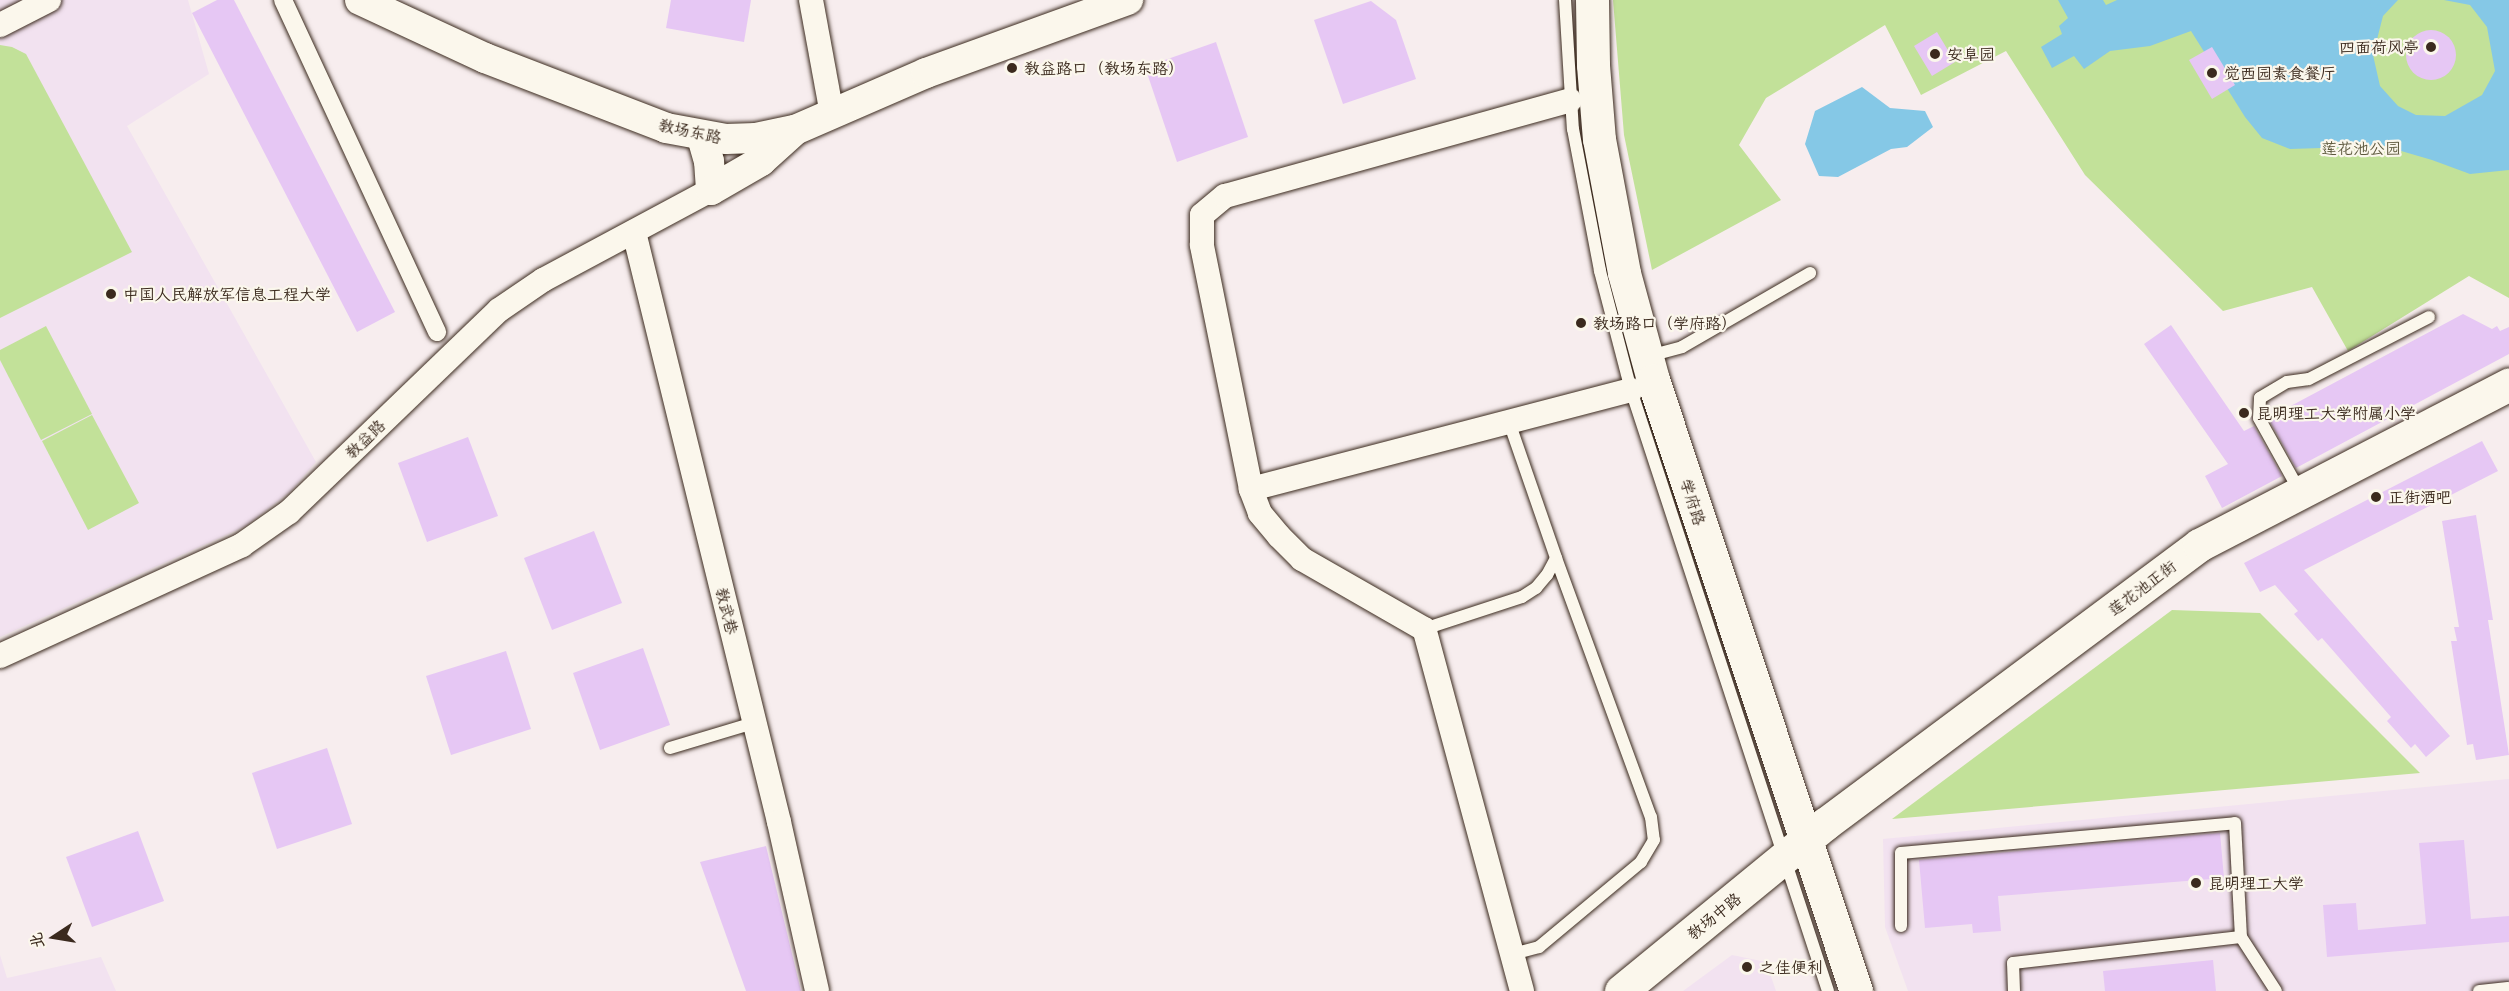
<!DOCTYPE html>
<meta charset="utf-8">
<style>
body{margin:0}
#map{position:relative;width:2509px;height:991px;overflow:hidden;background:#f7edee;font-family:"Patrick Hand","LXGW WenKai TC",sans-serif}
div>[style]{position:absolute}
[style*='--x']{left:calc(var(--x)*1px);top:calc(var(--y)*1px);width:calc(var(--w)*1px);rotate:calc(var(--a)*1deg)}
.built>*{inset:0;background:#f2e2f0}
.green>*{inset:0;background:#c2e199}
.water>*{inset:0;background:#85c8e6}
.building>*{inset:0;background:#e6c7f4}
.round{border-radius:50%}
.roads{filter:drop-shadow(0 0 2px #3b2a1e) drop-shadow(0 0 2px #3b2a1e)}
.service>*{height:12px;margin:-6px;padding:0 6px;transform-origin:6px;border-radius:6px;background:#fbf7ec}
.pedestrian>*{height:18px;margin:-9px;padding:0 9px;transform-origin:9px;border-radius:9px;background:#fbf7ec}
.minor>*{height:24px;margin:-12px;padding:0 12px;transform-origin:12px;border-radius:12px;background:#fbf7ec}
.tertiary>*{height:30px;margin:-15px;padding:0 15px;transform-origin:15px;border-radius:15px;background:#fbf7ec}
.secondary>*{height:33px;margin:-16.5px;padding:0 16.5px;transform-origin:16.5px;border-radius:16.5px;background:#fbf7ec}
.primary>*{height:33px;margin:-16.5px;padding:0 16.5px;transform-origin:16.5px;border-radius:16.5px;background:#fbf7ec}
.dots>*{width:16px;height:16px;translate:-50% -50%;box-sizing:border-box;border:3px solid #fbf7ec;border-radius:50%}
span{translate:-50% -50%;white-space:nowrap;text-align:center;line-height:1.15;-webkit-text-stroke:4.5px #fbf7ec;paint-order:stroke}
.poi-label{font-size:16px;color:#3b2a1e}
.right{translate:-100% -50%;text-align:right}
.left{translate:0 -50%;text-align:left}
.street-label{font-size:16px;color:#3b2a1e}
.park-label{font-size:16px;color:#5d583d}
.north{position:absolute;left:24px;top:907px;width:60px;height:60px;-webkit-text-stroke:4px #fbf7ec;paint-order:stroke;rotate:258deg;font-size:16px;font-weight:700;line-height:24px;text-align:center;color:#3b2a1e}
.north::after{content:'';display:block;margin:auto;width:21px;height:27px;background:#3b2a1e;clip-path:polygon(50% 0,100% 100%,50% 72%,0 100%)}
</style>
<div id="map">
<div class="built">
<i style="clip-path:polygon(0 0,188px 0,209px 74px,127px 126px,316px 462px,291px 491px,246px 526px,0 637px)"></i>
<i style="clip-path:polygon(2509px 779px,2509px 991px,1908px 991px,1885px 927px,1883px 839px)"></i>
<i style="clip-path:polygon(0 955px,7px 978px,101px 957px,116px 991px,0 991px)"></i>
<i style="clip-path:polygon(1732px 955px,1766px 962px,1776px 991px,1683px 991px)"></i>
</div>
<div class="green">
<i style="clip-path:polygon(1613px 0,2509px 0,2509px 298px,2469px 276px,2348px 351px,2312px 287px,2223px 311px,2085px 175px,2006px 51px,1921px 95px,1885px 25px,1766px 98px,1739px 145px,1781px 200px,1652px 270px,1624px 135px)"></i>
<i style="clip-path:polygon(0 45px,12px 47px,26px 54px,132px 252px,0 318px)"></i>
<i style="clip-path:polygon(46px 326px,92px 414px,41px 440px,0 360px,0 350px)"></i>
<i style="clip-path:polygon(92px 415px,139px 503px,88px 530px,42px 441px)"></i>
<i style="clip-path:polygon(2172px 610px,2260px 613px,2420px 773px,1892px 819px)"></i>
</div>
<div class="water">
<i style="clip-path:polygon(2058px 0,2103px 0,2106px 5px,2117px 0,2398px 0,2383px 16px,2373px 55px,2380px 86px,2398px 106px,2416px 115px,2445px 116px,2482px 95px,2495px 71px,2487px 27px,2470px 5px,2444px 0,2509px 0,2509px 170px,2470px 174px,2432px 160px,2384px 146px,2290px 149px,2262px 138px,2245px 117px,2191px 31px,2150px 46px,2110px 51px,2084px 69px,2074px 56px,2052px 68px,2041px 47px,2062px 34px,2059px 26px,2068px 18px)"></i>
<i style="clip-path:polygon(1862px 87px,1890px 108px,1925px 111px,1933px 127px,1907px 147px,1891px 149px,1838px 177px,1819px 176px,1805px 144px,1815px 111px)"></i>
</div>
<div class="building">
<i style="clip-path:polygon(217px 0,234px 0,395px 312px,357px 332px,192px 13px)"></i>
<i style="clip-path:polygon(671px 0,751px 0,744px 42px,666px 28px)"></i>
<i style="clip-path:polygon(1371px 1px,1396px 20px,1416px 79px,1343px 104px,1314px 20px)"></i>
<i class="round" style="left:2406px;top:30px;width:50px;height:50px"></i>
<i style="clip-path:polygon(1937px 32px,1955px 62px,1932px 76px,1914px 46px)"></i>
<i style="clip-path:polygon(1216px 42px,1248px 137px,1177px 162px,1145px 67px)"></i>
<i style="clip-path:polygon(2212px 47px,2235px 85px,2212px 99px,2189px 60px)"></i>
<i style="clip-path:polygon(2463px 314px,2492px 329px,2497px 326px,2500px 331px,2509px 327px,2509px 354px,2296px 468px,2268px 418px)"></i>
<i style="clip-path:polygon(2171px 325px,2244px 431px,2254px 426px,2282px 476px,2222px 508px,2205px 476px,2228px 464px,2144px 344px)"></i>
<i style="clip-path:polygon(468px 437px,498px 516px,427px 542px,398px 463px)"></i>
<i style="clip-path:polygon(2482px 441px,2498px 471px,2304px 570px,2450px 736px,2426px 757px,2415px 744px,2411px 748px,2387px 721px,2391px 717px,2322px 638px,2318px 641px,2294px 614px,2298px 611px,2275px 585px,2260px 592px,2244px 563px)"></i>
<i style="clip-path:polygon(2476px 515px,2493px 620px,2488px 620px,2509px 755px,2476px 760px,2473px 744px,2467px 745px,2451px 641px,2457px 641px,2454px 627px,2459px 627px,2442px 521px)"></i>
<i style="clip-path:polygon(594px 531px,622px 603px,552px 630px,524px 558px)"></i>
<i style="clip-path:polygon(643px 648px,670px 725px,600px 750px,573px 673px)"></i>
<i style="clip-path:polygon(506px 651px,531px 729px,451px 755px,426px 676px)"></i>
<i style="clip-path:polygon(327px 748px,352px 824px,277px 849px,252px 773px)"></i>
<i style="clip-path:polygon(138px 831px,164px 901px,92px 927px,66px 857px)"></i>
<i style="clip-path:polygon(2220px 833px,2224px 878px,1998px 896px,2001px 931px,1973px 933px,1972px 924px,1925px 928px,1919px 860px)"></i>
<i style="clip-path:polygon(2464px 840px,2471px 919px,2509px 916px,2509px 942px,2327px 957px,2323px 905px,2356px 903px,2358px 930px,2426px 924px,2419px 843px)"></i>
<i style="clip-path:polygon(766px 846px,801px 991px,746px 991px,700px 862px)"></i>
<i style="clip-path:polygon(2213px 960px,2216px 991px,2105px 991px,2103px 971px)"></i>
</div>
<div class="roads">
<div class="service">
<i style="--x:1565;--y:0;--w:129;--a:86.5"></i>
<i style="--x:1573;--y:129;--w:145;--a:79.2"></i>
<i style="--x:1600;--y:271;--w:123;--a:75.4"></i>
<i style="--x:1631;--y:390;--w:632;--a:71.85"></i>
<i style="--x:1649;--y:356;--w:34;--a:-15"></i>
<i style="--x:1682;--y:347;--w:148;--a:-30"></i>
<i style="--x:1509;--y:422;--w:144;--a:70.9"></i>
<i style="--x:1556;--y:558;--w:276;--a:69.9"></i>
<i style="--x:1651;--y:817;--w:23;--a:83"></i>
<i style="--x:1654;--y:840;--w:26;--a:121"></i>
<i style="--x:1641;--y:862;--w:133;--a:140.2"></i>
<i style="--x:1539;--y:947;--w:28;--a:165"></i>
<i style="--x:2299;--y:490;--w:82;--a:-119.1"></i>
<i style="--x:2259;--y:418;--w:20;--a:-87"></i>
<i style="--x:2260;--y:398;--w:31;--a:-31"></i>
<i style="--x:2287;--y:382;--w:22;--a:-8"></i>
<i style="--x:2309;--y:379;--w:135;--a:-27.3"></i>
<i style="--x:1424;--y:629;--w:103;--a:-18.1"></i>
<i style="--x:1522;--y:597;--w:17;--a:-33"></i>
<i style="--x:1536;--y:588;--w:17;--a:-50"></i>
<i style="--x:1547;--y:575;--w:19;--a:-62"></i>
<i style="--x:670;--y:748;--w:88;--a:-16.6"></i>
<i style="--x:1901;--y:926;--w:73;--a:-90"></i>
<i style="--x:1901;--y:853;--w:335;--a:-5.1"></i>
<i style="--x:2235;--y:823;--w:114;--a:87"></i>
<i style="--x:2014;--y:991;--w:28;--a:-92"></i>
<i style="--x:2013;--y:963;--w:229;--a:-6.5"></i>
<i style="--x:2241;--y:937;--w:64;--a:57.1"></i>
<i style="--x:2479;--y:991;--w:30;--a:-6"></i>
</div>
<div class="pedestrian">
<i style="--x:283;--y:0;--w:366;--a:65.1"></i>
</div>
<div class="minor">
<i style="--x:811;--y:0;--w:116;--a:79.6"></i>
<i style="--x:0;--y:25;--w:55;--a:-27"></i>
<i style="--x:634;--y:232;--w:608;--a:76.19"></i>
<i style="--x:779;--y:822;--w:173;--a:77.3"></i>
<i style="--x:1251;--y:489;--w:393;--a:-14.6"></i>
<i style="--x:0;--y:656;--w:266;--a:-24.6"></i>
<i style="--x:242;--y:545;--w:57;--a:-35.1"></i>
<i style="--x:289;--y:512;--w:291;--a:-43.9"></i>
<i style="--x:499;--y:310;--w:53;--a:-34.3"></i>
<i style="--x:543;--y:280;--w:191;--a:-28.2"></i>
<i style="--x:1522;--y:991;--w:375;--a:-105.1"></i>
<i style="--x:1424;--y:629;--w:141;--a:-150.2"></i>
<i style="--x:1302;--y:559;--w:33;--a:-135"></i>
<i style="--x:1279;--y:536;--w:30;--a:-130"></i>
<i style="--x:1260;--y:513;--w:26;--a:-111"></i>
<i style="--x:1251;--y:489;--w:249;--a:-101.4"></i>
<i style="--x:1202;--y:245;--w:30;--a:-90"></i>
<i style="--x:1202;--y:215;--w:30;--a:-40"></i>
<i style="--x:1225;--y:196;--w:358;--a:-15.5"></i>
</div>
<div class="tertiary">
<i style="--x:360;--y:0;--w:138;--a:24.9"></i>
<i style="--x:485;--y:58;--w:194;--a:21.1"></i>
<i style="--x:666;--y:128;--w:61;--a:10.4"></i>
<i style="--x:726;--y:139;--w:30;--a:-2"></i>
<i style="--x:756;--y:138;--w:40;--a:-12"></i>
<i style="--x:795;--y:130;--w:143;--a:-23.5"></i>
<i style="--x:926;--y:73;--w:215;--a:-19.9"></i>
<i style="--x:702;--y:137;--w:25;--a:74"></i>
<i style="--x:709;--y:161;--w:29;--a:86"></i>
<i style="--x:711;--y:190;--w:58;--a:-30.1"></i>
<i style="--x:761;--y:161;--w:43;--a:-42.2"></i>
</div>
<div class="secondary">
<i style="--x:1621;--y:991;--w:264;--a:-39.3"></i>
<i style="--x:1825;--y:824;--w:467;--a:-36.7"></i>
<i style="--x:2199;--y:545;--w:349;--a:-27.4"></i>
</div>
<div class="primary">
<i style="--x:1592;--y:0;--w:65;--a:89.1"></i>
<i style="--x:1593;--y:65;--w:74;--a:85.4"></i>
<i style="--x:1599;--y:139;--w:136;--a:79.4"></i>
<i style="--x:1624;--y:273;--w:111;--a:74.8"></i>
<i style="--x:1653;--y:380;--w:644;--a:71.62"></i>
</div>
</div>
<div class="dots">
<i style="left:2431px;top:47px;background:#3b2a1e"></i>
<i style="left:1935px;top:54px;background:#3b2a1e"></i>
<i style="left:1012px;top:68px;background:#3b2a1e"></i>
<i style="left:2212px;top:73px;background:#3b2a1e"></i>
<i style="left:111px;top:294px;background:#3b2a1e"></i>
<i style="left:1581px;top:323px;background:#3b2a1e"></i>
<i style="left:2244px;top:413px;background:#3b2a1e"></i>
<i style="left:2376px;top:497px;background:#3b2a1e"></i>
<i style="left:2196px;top:883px;background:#3b2a1e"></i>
<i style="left:1747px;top:967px;background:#3b2a1e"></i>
</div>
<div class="poi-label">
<span class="right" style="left:2419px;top:47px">四面荷风亭</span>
<span class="left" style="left:1947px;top:54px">安阜园</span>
<span class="left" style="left:1024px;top:68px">教益路口（教场东路）</span>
<span class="left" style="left:2224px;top:73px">觉西园素食餐厅</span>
<span class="left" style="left:123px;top:294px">中国人民解放军信息工程大学</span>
<span class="left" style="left:1593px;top:323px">教场路口（学府路）</span>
<span class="left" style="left:2256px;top:413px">昆明理工大学附属小学</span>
<span class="left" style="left:2388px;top:497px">正街酒吧</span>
<span class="left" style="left:2208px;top:883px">昆明理工大学</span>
<span class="left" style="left:1759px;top:967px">之佳便利</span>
</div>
<div class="street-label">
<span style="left:690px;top:131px;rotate:12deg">教场东路</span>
<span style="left:365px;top:439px;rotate:-44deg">教益路</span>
<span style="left:1693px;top:502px;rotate:72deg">学府路</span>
<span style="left:2142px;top:588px;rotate:-37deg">莲花池正街</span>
<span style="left:727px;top:611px;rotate:76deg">教武巷</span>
<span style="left:1714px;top:916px;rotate:-39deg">教场中路</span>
</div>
<div class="park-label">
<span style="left:2361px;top:148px">莲花池公园</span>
</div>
<div class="north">北</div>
</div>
